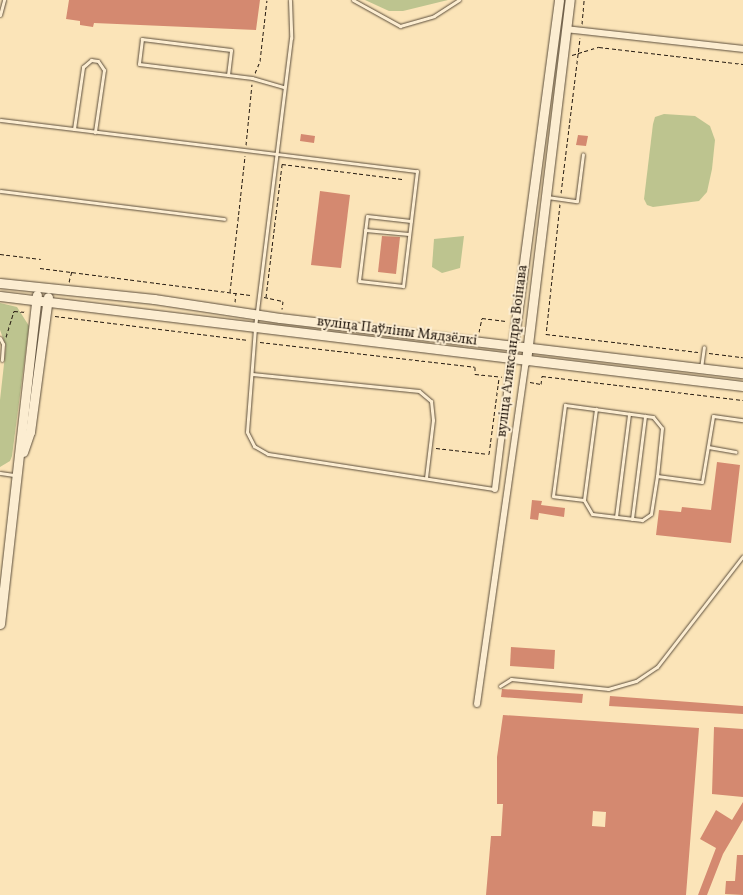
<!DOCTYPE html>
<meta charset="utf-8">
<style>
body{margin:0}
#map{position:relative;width:743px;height:895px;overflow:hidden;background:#fbe4b8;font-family:Vollkorn,serif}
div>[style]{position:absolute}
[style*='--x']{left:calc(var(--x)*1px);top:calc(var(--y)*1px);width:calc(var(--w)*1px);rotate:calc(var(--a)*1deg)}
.green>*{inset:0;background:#bdc48f}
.building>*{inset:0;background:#d48970}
.path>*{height:1px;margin-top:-0.5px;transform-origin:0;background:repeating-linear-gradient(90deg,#261b11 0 4px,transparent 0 6.5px)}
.roads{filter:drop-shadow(0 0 1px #5b4d3b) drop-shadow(0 0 1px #5b4d3b)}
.lane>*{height:3px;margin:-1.5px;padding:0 1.5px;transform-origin:1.5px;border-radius:1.5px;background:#fcedd1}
.street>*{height:6px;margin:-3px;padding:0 3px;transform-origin:3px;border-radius:3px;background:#fcedd1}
.secondary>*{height:9px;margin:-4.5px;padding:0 4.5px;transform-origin:4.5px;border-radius:4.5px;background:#fcedd1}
span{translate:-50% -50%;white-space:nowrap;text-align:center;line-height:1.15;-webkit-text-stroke:4px #fcedd1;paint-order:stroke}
.street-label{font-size:14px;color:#261b11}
</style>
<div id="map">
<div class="green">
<i style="clip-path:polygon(365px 0,448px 0,403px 11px,389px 11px)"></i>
<i style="clip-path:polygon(664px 114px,695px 116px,710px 126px,715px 140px,712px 169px,707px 192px,699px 201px,653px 207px,647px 205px,644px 199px,653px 124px,655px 117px)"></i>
<i style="clip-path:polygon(464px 236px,460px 268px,442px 273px,432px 267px,434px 239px)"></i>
<i style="clip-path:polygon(0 303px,17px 307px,29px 326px,12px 456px,10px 461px,0 467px,0 400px,6px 346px,0 330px)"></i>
</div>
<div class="building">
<i style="clip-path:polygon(69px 0,260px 0,256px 30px,94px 23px,93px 27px,80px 25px,80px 21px,66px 19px)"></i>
<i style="clip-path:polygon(301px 134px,315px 136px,314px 143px,300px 141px)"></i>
<i style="clip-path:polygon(578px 135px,588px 136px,586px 146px,576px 145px)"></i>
<i style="clip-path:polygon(320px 191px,350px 195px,341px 268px,311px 265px)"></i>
<i style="clip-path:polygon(382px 236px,400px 237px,396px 274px,378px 272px)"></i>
<i style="clip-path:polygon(717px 462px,740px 465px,731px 543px,656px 535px,659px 510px,681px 512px,682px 507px,711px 510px)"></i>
<i style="clip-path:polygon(532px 500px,542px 501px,541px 505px,565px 508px,564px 517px,539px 513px,538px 520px,530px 519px)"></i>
<i style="clip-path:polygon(511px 647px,555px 650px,554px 669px,510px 666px)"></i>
<i style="clip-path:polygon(502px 689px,583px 694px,582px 703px,501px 697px)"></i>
<i style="clip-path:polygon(610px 696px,743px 706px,743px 714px,609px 706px)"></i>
<i style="clip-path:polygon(evenodd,503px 715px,699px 728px,686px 895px,486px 895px,491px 836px,501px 836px,503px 804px,497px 804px,497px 757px,503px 715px,593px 811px,606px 812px,605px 827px,592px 826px,593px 811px)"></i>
<i style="clip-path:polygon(714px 727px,743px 729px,743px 797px,712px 794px)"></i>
<i style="clip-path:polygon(743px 802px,743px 820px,723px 854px,707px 895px,698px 895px,716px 848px,700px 839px,716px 810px,732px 820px)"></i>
<i style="clip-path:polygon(737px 855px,743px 855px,743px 895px,725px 894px,726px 881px,735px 881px)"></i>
</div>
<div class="path">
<i style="--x:582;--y:24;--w:24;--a:-85"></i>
<i style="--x:572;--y:55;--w:28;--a:-17"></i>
<i style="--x:599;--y:47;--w:145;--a:6.7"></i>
<i style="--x:255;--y:73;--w:13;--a:-67"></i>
<i style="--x:260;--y:61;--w:61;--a:-83.5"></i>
<i style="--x:246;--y:145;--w:61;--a:-84.4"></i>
<i style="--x:561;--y:193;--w:156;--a:-83"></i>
<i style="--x:560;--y:204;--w:131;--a:96.1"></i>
<i style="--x:546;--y:334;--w:153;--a:6.8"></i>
<i style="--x:0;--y:254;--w:41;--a:7"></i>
<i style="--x:40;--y:268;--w:214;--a:7.3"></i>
<i style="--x:69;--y:282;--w:11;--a:-75"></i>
<i style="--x:230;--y:292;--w:137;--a:-83.7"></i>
<i style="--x:264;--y:297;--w:19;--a:12"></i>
<i style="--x:283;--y:301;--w:8;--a:97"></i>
<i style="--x:266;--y:297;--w:134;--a:-83.1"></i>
<i style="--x:282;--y:164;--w:121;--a:7.1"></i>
<i style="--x:235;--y:302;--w:9;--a:-84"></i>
<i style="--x:55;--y:316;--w:195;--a:7.1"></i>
<i style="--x:479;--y:332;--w:14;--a:-78"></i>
<i style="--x:482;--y:318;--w:26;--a:7"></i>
<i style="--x:6;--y:337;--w:27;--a:-73"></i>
<i style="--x:14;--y:311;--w:12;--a:5"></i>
<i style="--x:260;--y:342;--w:216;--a:6.6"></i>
<i style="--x:475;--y:367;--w:7;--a:90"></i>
<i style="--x:475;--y:374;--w:27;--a:6"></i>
<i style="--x:709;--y:353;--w:34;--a:7"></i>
<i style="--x:530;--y:382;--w:11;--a:10"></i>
<i style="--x:541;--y:384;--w:8;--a:-83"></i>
<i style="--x:542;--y:376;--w:202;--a:6.8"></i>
<i style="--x:436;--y:448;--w:53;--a:6.5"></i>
<i style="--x:489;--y:454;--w:77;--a:-82.5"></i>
</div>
<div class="roads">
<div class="lane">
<i style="--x:290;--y:0;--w:38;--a:88"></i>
<i style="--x:291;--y:38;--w:292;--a:97.1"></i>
<i style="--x:255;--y:328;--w:104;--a:94.4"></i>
<i style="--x:247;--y:432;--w:16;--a:63"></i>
<i style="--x:254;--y:446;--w:16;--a:30"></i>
<i style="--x:268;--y:454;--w:230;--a:8.8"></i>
<i style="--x:353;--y:0;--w:54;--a:29"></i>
<i style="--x:400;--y:26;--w:35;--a:-16"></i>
<i style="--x:434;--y:16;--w:30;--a:-33"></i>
<i style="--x:0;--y:15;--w:16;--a:-75"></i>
<i style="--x:228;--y:75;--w:25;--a:-83"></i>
<i style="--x:231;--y:50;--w:90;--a:-173"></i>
<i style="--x:142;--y:39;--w:25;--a:97"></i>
<i style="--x:139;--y:64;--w:114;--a:7.1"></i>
<i style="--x:252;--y:78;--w:33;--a:16"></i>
<i style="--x:0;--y:120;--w:420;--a:7"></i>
<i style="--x:417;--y:171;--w:116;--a:96.9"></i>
<i style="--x:403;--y:286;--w:44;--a:-173.5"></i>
<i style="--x:359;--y:281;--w:65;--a:-83"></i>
<i style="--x:367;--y:216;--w:44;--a:6.5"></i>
<i style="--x:74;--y:129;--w:63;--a:-81.7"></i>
<i style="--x:83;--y:67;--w:11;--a:-41"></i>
<i style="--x:91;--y:60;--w:7;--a:8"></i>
<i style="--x:98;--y:61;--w:11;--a:56"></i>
<i style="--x:104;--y:70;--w:63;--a:98.3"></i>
<i style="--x:0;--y:191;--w:226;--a:7.1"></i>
<i style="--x:547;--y:197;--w:30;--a:8"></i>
<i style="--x:577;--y:201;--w:47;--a:-82.7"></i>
<i style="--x:365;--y:230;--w:44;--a:5.2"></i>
<i style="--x:0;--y:338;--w:7;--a:63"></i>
<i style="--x:3;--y:344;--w:16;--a:94"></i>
<i style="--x:701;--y:368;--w:21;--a:-82"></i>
<i style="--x:252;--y:374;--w:168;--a:5.8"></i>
<i style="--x:419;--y:391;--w:16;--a:40"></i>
<i style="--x:431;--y:401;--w:19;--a:84"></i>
<i style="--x:433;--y:420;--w:58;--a:96.9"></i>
<i style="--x:708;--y:447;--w:28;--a:10"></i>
<i style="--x:0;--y:473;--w:14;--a:8"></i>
<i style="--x:657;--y:476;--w:38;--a:99"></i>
<i style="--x:651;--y:514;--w:11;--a:146"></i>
<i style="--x:642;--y:520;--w:50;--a:-173.2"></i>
<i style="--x:592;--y:514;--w:16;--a:-120"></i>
<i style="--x:584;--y:500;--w:31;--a:-173"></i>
<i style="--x:553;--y:496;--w:92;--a:-82.5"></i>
<i style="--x:565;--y:405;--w:89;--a:7.8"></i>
<i style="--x:653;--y:417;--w:14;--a:51"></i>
<i style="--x:662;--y:428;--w:48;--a:95.9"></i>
<i style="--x:657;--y:476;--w:45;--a:7.6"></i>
<i style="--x:702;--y:482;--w:67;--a:-80.5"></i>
<i style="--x:713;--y:416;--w:30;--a:8"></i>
<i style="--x:584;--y:500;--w:92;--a:-82.5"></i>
<i style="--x:616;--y:517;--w:104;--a:-82.8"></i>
<i style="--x:632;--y:519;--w:104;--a:-82.8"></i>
<i style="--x:500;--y:686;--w:13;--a:-32"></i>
<i style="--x:511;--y:679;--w:98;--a:5.9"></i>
<i style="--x:608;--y:689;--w:29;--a:-16"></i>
<i style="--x:636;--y:681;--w:25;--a:-34"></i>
<i style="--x:657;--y:667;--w:140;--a:-52.2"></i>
</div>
<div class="street">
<i style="--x:566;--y:29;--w:178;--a:6.4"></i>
<i style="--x:495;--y:489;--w:130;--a:-82.9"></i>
<i style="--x:477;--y:704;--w:346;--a:-81.9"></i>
</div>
<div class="secondary">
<i style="--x:0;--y:283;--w:155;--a:5.9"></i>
<i style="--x:154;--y:299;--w:127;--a:8.6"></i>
<i style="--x:280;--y:318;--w:466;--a:6.8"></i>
<i style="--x:0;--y:296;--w:748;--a:6.91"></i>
<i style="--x:511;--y:360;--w:363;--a:-82.4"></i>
<i style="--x:526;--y:361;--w:364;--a:-83.1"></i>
<i style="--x:23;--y:452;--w:21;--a:-71"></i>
<i style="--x:30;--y:432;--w:136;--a:-82.4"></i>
<i style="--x:0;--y:624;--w:331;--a:-83.6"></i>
</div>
</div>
<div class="street-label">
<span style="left:397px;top:332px;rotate:7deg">вуліца Паўліны Мядзёлкі</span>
<span style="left:513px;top:351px;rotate:-83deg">вуліца Аляксандра Воінава</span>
</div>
</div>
